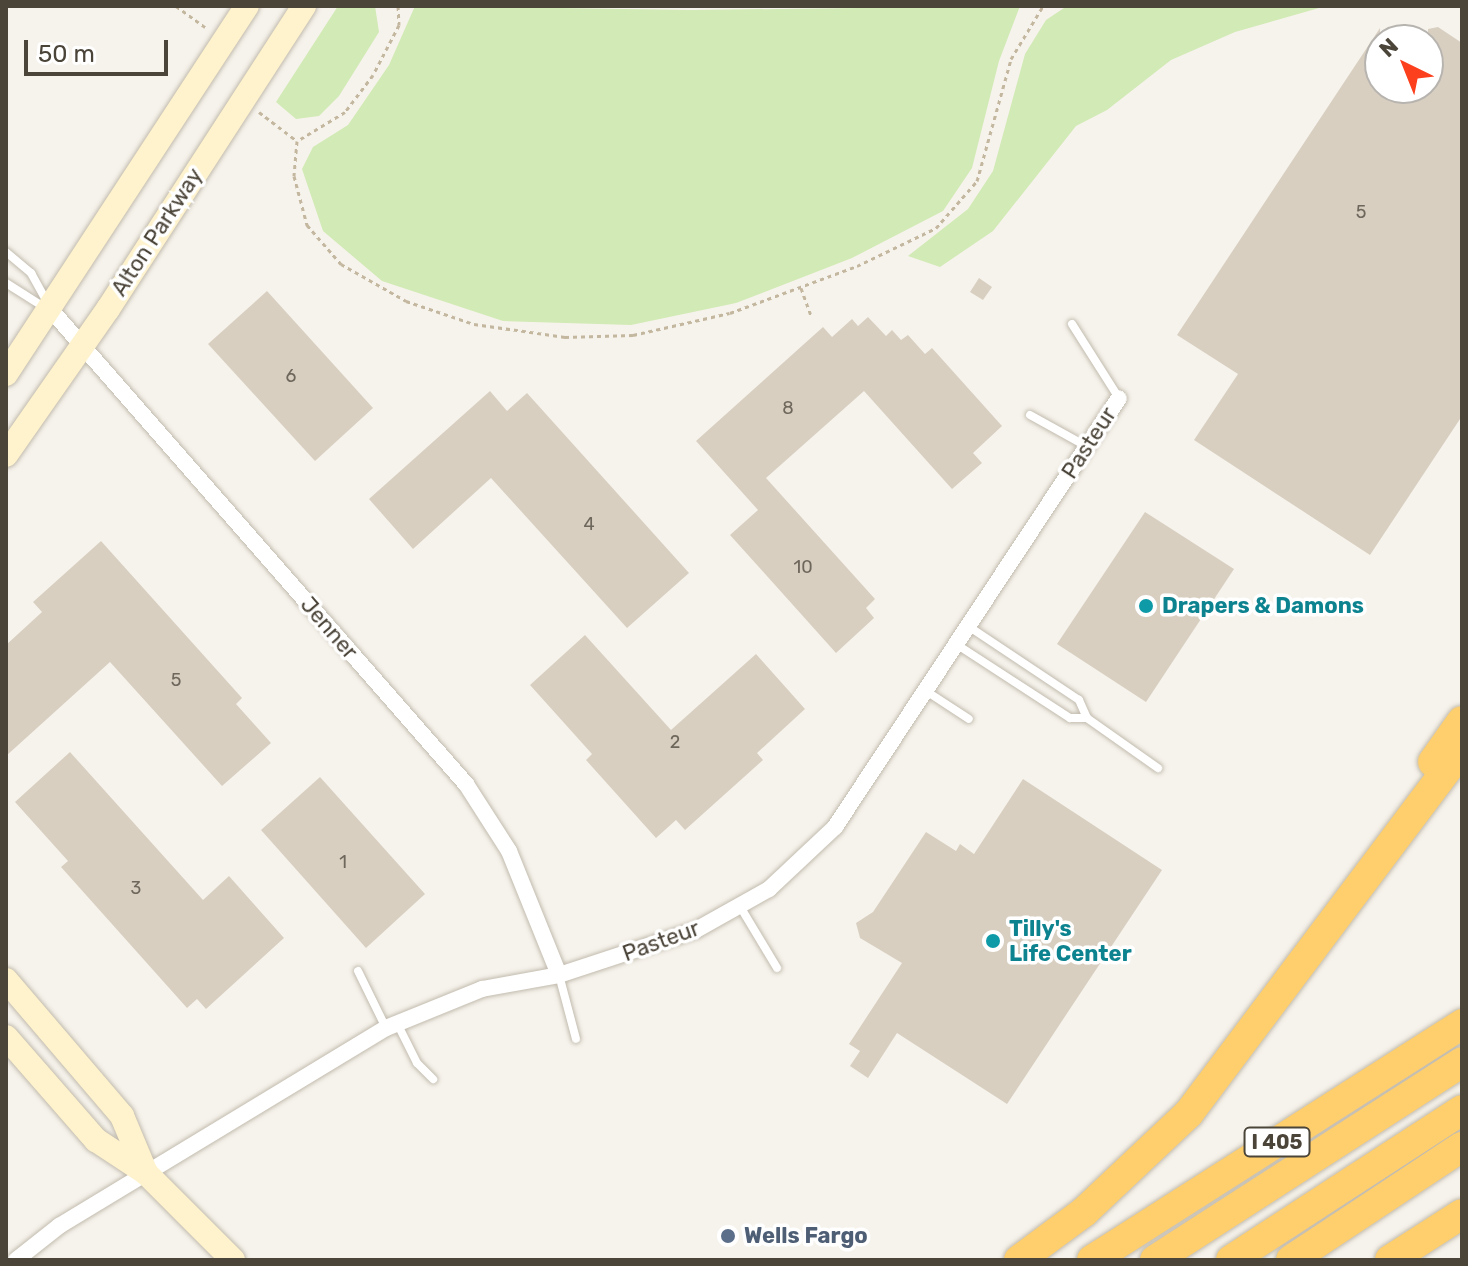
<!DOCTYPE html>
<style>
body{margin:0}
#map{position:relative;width:1468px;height:1266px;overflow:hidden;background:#f6f3ec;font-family:Rubik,sans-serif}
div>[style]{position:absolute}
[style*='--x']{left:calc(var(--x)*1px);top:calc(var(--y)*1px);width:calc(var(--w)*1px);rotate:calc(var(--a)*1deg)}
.green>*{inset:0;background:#d2eab5}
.building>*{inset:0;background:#d8cfc1}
.path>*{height:3px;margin-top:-1.5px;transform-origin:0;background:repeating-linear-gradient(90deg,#c4b79f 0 4px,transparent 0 8px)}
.roads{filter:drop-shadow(0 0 2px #c2bbae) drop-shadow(0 0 2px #c2bbae)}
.lane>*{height:8px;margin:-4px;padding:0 4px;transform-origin:4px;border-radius:4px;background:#fff}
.street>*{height:16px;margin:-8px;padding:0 8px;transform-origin:8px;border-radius:8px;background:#fff}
.secondary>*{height:24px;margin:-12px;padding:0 12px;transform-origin:12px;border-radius:12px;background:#fff3cd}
.highway>*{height:30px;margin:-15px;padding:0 15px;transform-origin:15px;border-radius:15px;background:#ffcf6e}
.dots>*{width:22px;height:22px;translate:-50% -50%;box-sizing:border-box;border:4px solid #fff;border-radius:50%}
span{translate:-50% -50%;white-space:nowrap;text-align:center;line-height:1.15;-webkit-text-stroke:7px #fff;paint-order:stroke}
.number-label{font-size:18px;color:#6e675b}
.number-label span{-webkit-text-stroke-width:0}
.shield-label span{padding:2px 6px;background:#fff;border:2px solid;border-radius:6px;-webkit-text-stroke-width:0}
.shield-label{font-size:20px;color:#4b4439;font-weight:700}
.street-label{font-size:22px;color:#4b4439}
.culture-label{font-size:22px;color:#0d838f;font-weight:700}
.left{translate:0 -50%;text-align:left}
.service-label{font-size:22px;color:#4e5e75;font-weight:700}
.frame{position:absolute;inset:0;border:8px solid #4b4439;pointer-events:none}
.north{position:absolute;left:1364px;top:24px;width:80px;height:80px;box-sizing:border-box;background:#fff;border:2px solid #b7b4b0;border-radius:50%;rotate:317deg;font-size:22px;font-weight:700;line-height:32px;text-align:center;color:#4b4439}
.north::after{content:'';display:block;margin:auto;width:28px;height:36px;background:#fc3f1d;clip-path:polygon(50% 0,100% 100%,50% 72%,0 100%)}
.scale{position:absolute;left:24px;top:40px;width:144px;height:36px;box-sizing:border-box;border:4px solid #4b4439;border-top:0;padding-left:10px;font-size:24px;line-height:28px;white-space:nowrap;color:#4b4439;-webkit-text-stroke:6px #fff;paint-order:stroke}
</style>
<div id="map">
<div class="green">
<i style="clip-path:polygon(338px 6px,375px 6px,379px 32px,339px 96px,319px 116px,296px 119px,276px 102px)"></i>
<i style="clip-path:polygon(415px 6px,691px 10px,1020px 6px,999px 61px,972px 168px,943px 211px,852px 258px,736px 303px,631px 325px,503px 321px,382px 281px,323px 231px,302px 169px,313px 147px,348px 125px,389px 65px)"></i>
<i style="clip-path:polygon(1067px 6px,1326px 6px,1235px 32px,1171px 60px,1107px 110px,1076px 126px,993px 231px,940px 267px,908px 256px,968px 209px,993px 171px,1025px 54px,1046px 20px)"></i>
</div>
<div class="building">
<i style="clip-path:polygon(1438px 27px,1462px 43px,1462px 416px,1370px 555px,1194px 440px,1238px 374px,1177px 335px,1380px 28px,1380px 88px,1428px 88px,1428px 29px)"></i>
<i style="clip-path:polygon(979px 278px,992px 287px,983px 300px,970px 292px)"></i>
<i style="clip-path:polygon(267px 291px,373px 408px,315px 461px,208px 344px)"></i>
<i style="clip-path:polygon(868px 317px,886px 336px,892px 330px,901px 340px,908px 335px,925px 354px,932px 348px,1002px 426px,973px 453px,982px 463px,952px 489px,864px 391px,766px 478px,875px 599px,866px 608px,874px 618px,836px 653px,730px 535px,758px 510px,696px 441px,823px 327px,832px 337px,852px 319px,858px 326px)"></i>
<i style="clip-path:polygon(490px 391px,507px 411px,527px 393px,689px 573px,627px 628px,491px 478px,413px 549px,369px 499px)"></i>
<i style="clip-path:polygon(1145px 512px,1234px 569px,1146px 702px,1057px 644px)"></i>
<i style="clip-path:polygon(101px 541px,242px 698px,236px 704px,271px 743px,222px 786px,110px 662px,6px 756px,6px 645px,42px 612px,33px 602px)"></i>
<i style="clip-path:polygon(585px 635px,671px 730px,756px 654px,805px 709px,757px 753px,763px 760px,685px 830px,676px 820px,656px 838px,586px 760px,592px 754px,530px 685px)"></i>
<i style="clip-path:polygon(70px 752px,203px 900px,229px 876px,284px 938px,206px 1009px,197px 999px,187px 1008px,61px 867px,68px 861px,15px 802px)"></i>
<i style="clip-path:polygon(320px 777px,425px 894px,366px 948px,261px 830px)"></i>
<i style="clip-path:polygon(1023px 779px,1162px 870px,1007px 1104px,897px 1033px,868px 1078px,850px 1066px,860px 1051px,849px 1044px,902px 963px,860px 938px,856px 923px,873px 912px,926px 832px,956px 851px,960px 844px,974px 854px)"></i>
</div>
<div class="path">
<i style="--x:176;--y:6;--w:36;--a:36"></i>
<i style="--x:398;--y:6;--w:19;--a:87"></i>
<i style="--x:399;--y:25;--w:56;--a:117.5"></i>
<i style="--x:373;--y:75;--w:46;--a:127.1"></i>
<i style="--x:345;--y:112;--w:56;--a:148.9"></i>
<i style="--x:297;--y:141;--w:35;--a:95"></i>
<i style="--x:294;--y:176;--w:51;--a:75.1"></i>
<i style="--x:307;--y:225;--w:52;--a:48.9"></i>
<i style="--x:341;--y:264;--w:75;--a:29.6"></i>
<i style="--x:406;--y:301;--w:72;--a:18.7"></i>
<i style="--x:474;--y:324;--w:92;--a:8.1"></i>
<i style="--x:565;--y:337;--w:68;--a:-1.7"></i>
<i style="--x:633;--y:335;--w:99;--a:-12.8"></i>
<i style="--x:730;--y:313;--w:135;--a:-20.3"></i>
<i style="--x:857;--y:266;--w:88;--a:-25.7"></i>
<i style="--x:936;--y:228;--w:62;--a:-48.9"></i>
<i style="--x:977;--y:181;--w:127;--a:-74.4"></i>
<i style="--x:1011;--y:59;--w:62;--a:-58.9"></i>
<i style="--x:259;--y:112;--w:48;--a:37.3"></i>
<i style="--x:801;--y:288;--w:30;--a:70"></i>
</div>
<div class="roads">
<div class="lane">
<i style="--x:6;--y:252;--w:33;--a:40"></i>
<i style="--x:31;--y:273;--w:35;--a:61"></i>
<i style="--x:6;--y:283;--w:45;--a:32.3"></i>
<i style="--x:1072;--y:324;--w:88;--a:57.6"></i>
<i style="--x:1030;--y:415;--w:64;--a:29"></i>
<i style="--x:956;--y:644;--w:136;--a:33"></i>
<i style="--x:1070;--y:718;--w:17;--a:0"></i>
<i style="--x:1087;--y:718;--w:20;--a:-114"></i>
<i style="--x:1079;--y:700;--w:133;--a:-146.3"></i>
<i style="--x:926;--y:691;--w:51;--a:33.1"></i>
<i style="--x:1087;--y:718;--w:87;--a:35.2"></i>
<i style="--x:741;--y:908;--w:70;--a:59"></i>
<i style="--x:358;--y:971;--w:64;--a:63.8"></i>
<i style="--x:559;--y:975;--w:66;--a:75.1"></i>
<i style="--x:397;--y:1023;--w:45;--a:63.4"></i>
<i style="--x:417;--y:1063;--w:23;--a:45"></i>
</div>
<div class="street">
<i style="--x:52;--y:311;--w:629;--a:48.81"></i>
<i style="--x:466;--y:784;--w:80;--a:57.3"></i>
<i style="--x:509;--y:851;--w:134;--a:68"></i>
<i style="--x:16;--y:1260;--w:55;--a:-38.3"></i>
<i style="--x:59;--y:1226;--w:382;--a:-31.2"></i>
<i style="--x:386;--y:1028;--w:104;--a:-22.1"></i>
<i style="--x:482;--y:989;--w:78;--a:-10.3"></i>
<i style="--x:559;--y:975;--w:144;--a:-18.2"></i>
<i style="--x:696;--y:930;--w:84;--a:-29.3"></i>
<i style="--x:769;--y:889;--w:91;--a:-43.2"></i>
<i style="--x:835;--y:827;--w:514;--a:-56.5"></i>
</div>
<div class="secondary">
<i style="--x:6;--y:374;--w:440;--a:-56.8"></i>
<i style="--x:6;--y:455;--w:178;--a:-55.1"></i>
<i style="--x:108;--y:309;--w:361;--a:-57.1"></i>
<i style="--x:6;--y:980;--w:179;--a:49.5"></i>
<i style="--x:122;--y:1116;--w:62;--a:67.2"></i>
<i style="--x:6;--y:1037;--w:137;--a:48.9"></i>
<i style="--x:96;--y:1140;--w:60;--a:33.4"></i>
<i style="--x:146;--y:1173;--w:123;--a:45"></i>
</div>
<div class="highway">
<i style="--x:1433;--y:762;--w:50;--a:-54.7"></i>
<i style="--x:1019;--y:1260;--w:81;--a:-36.4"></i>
<i style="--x:1084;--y:1212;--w:144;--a:-43.3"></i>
<i style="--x:1189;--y:1113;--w:455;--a:-53.1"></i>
<i style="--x:1092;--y:1260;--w:439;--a:-32.5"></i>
<i style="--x:1155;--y:1260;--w:365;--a:-32.8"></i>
<i style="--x:1231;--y:1260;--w:275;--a:-33"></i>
<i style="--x:1291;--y:1260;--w:205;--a:-33.5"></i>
<i style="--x:1390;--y:1260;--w:85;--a:-32.6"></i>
</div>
</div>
<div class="dots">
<i style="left:1146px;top:606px;background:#0f9aa8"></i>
<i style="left:993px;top:941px;background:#0f9aa8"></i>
<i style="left:728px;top:1236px;background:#5c6f8a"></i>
</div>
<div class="number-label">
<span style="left:1361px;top:212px">5</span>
<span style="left:291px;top:376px">6</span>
<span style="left:788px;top:408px">8</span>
<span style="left:589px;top:524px">4</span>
<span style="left:803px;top:567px">10</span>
<span style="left:176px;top:680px">5</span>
<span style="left:675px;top:742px">2</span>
<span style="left:343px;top:862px">1</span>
<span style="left:136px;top:888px">3</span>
</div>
<div class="shield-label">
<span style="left:1277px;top:1142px">I 405</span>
</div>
<div class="street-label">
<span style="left:157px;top:232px;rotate:-57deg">Alton Parkway</span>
<span style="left:1089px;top:443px;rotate:-57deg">Pasteur</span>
<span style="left:329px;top:628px;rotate:49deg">Jenner</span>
<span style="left:661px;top:941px;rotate:-20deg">Pasteur</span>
</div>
<div class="culture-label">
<span class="left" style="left:1162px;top:606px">Drapers &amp; Damons</span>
<span class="left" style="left:1009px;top:941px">Tilly's<br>Life Center</span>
</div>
<div class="service-label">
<span class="left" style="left:744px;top:1236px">Wells Fargo</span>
</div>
<div class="frame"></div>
<div class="north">N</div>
<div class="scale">50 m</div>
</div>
